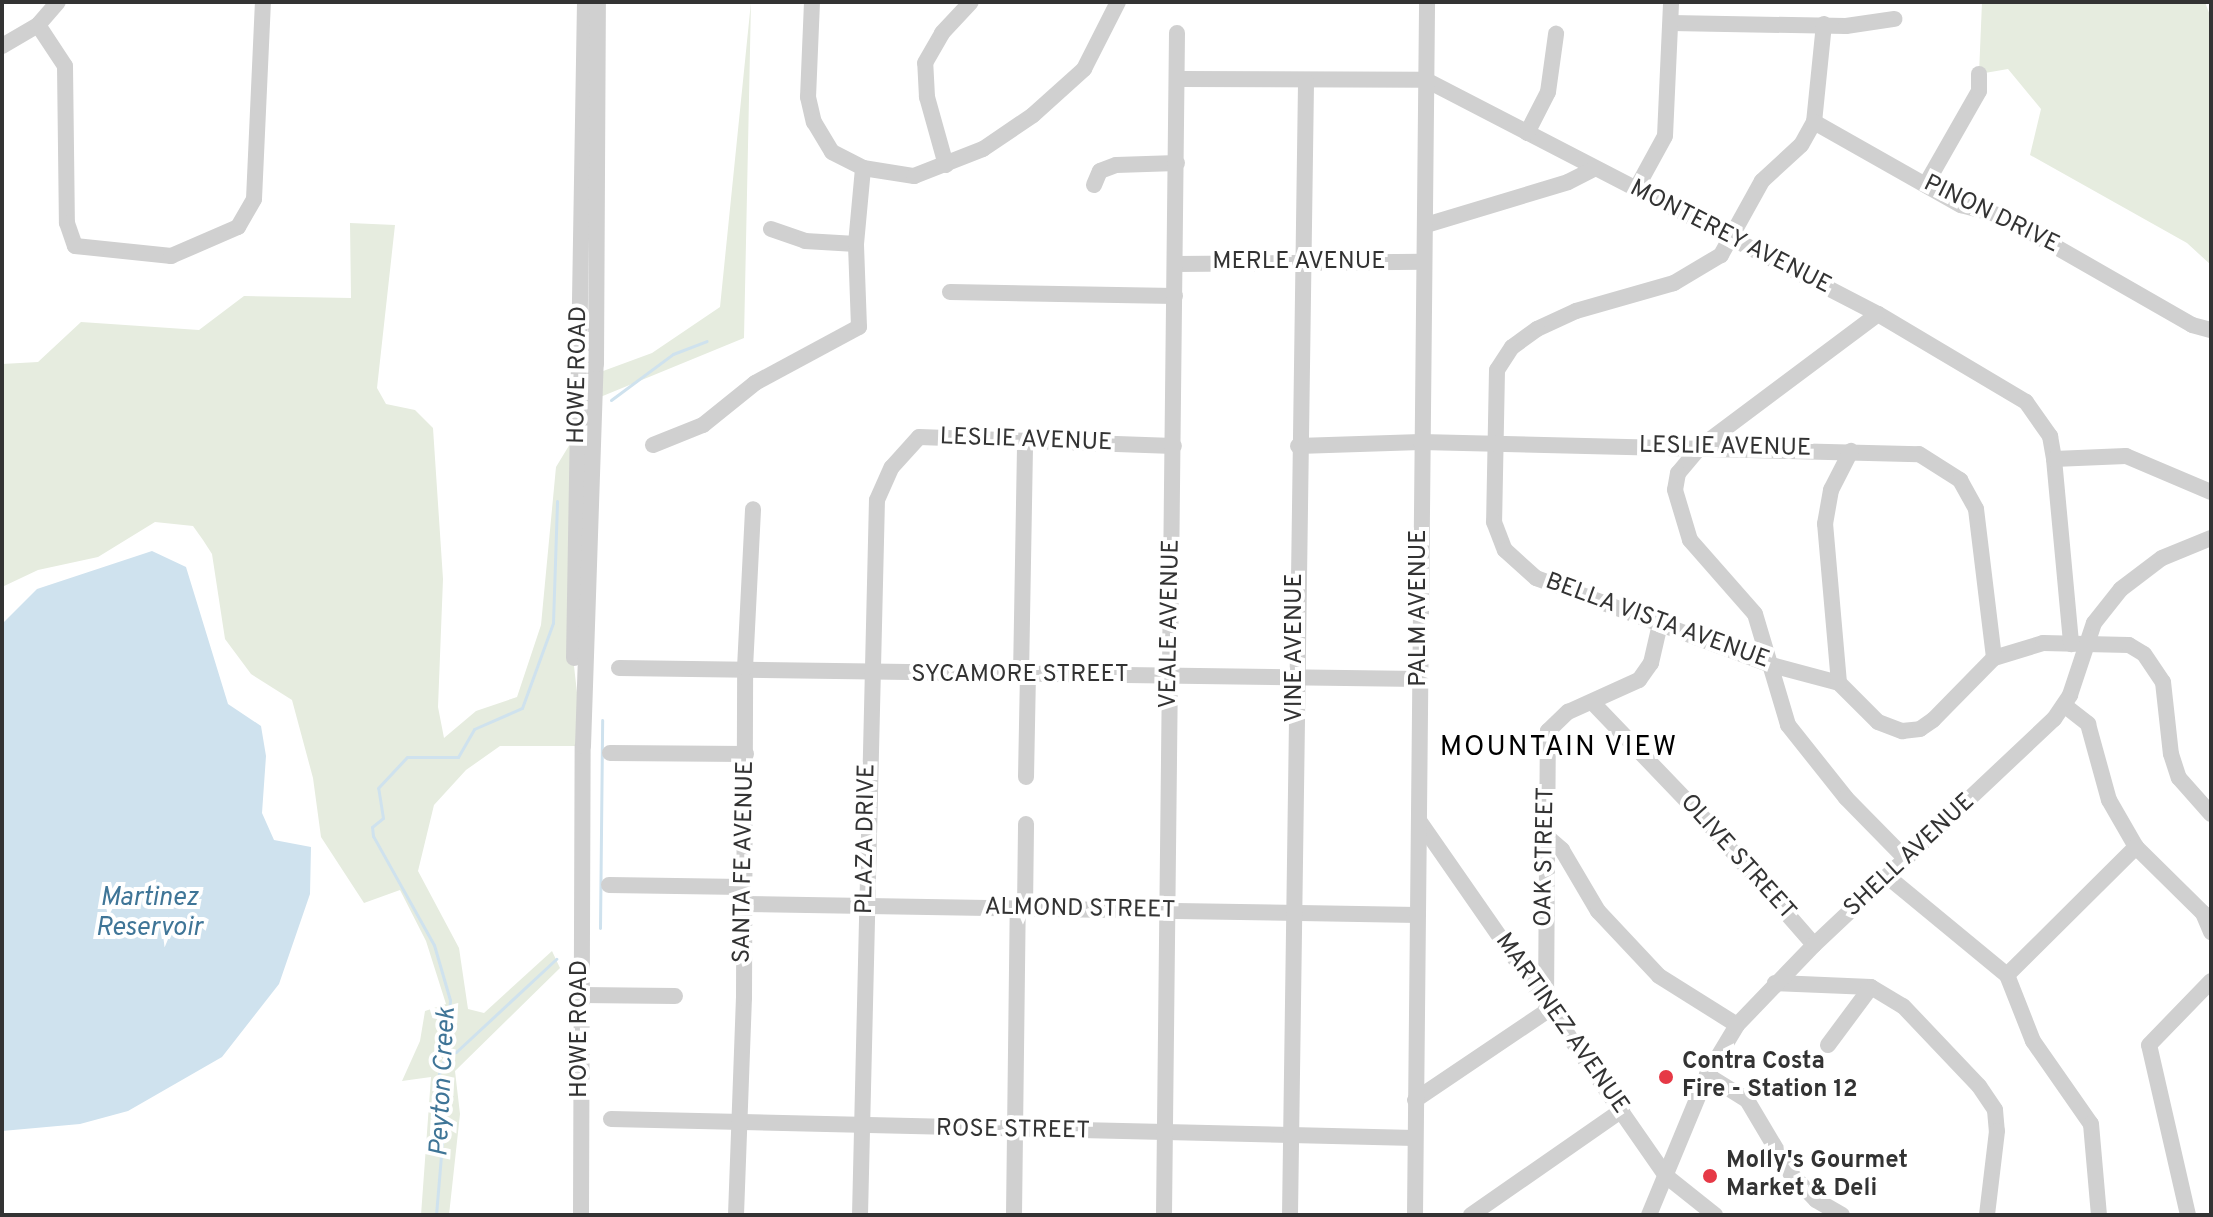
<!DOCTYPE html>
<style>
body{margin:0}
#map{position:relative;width:2213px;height:1217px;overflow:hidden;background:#fff;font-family:Overpass,sans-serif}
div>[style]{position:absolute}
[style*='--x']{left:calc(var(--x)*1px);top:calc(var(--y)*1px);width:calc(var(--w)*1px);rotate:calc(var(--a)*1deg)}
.green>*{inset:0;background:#e6ecdf}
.water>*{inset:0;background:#cfe2ee}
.stream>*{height:3px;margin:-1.5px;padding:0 1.5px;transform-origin:1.5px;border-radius:1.5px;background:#cfe2ee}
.minor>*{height:16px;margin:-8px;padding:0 8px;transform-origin:8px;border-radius:8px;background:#d0d0d0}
.dots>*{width:22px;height:22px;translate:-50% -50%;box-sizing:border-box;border:4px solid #fff;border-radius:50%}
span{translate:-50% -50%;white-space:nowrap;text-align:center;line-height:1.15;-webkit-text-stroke:8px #fff;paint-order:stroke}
.street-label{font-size:24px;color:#333}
.poi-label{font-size:24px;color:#333;font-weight:700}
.left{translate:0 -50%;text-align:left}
.water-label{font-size:26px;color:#3f7597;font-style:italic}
.quarter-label{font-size:28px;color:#000;letter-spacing:2px}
.frame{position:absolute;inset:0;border:4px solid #333;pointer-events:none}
</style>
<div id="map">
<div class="green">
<i style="clip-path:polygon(751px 2px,744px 338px,593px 400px,595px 374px,652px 353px,720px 307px)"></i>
<i style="clip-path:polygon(1982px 2px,2205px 2px,2211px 18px,2211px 265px,2187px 243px,2030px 155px,2041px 109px,2008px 69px,1979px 74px)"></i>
<i style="clip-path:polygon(350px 223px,395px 225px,377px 388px,386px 404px,415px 410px,433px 428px,443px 579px,438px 707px,444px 738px,476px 711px,517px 697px,541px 625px,556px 467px,576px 434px,574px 666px,583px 746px,500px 746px,466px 770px,434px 805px,418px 871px,459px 948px,468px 1009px,484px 1013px,552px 951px,560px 968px,455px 1071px,460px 1114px,449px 1215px,421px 1215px,431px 1077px,402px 1081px,420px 1041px,425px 1011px,446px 1004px,426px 941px,400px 890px,364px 903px,321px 837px,313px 778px,292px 700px,251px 674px,225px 639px,212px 554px,203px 540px,193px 526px,155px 522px,98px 557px,38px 570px,2px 587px,2px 364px,38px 362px,81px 322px,199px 330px,244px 296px,351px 298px)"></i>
</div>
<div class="water">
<i style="clip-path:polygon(152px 551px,186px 567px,228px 704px,261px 726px,266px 756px,262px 813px,274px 840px,311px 847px,310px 894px,279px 984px,222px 1057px,128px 1111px,80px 1124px,2px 1131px,2px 624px,37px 589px)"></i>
</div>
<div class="stream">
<i style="--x:611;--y:400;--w:77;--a:-36.6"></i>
<i style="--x:673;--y:354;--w:36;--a:-21"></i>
<i style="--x:600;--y:928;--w:208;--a:-89.4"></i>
<i style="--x:446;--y:1055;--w:10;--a:-17"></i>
<i style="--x:456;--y:1052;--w:137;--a:-42.9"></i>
<i style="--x:436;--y:1215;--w:107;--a:-85.2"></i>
<i style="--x:445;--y:1108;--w:35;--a:-100"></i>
<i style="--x:439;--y:1074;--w:20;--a:-70"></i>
<i style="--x:446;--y:1055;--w:55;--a:-85.8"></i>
<i style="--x:450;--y:1000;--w:57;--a:-106.2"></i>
<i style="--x:434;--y:945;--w:125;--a:-119.2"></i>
<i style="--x:373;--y:836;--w:9;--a:-96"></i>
<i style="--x:372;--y:827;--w:14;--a:-39"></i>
<i style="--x:383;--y:818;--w:30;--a:-99"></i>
<i style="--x:378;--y:788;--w:42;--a:-46.9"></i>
<i style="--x:407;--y:757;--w:51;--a:0"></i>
<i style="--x:458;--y:757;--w:32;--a:-60"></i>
<i style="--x:474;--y:729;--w:52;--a:-23.6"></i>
<i style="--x:522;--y:708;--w:90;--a:-70"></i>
<i style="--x:553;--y:623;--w:122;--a:-88.1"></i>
</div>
<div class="minor">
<i style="--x:812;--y:2;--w:95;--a:92.4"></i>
<i style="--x:808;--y:97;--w:26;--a:77"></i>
<i style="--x:814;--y:122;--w:35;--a:59"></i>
<i style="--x:832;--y:152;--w:35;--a:27"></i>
<i style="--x:863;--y:168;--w:52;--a:8.9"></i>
<i style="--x:914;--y:176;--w:74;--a:-21.4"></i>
<i style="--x:983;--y:149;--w:60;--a:-34.2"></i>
<i style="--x:1033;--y:115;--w:69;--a:-42"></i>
<i style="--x:1084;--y:69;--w:75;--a:-63.1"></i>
<i style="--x:1671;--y:23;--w:175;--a:1"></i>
<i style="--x:1846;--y:26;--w:49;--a:-8.3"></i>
<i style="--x:1824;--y:24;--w:99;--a:95.8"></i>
<i style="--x:1814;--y:122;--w:26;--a:119"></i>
<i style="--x:1801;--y:145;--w:53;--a:137.3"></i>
<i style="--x:1762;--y:181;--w:85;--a:119"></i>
<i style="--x:1721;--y:255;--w:55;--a:149.2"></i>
<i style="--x:1674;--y:283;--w:102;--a:164.1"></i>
<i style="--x:1576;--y:311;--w:43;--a:155.2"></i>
<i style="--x:1537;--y:329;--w:31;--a:144"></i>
<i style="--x:1512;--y:347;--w:27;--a:123"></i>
<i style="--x:1497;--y:370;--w:152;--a:91.1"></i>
<i style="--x:1494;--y:522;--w:30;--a:69"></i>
<i style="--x:1505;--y:550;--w:42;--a:42.1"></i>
<i style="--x:1536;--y:578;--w:247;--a:20.3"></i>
<i style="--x:1768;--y:664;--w:73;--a:15"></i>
<i style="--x:1839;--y:683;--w:55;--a:45"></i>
<i style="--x:1878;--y:722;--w:26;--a:21"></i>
<i style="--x:1902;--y:731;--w:18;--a:-6"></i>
<i style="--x:1920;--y:729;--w:16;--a:-35"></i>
<i style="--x:1933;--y:720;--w:87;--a:-45.5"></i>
<i style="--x:1994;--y:658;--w:51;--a:-17"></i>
<i style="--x:2043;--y:643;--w:86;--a:1.3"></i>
<i style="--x:2129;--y:645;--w:17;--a:31"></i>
<i style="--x:2144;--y:654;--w:34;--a:56"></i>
<i style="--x:2163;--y:682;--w:72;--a:83.7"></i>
<i style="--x:2171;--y:754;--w:25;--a:72"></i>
<i style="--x:2179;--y:778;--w:48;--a:48.4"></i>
<i style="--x:38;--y:25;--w:49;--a:56.6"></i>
<i style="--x:65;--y:66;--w:157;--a:89.3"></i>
<i style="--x:67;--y:223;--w:24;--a:71"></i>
<i style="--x:75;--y:246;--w:97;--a:5.9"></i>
<i style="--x:171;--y:256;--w:73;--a:-23.4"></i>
<i style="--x:238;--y:227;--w:32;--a:-60"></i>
<i style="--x:254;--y:199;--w:197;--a:-87.4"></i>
<i style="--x:2;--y:46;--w:42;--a:-30.3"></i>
<i style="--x:38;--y:25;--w:30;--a:-49"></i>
<i style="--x:1179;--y:79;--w:247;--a:0.2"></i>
<i style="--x:1426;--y:80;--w:509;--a:27.37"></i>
<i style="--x:1878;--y:314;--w:172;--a:30.7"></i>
<i style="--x:2026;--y:402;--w:42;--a:54.8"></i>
<i style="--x:2050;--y:436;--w:23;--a:80"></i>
<i style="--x:2054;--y:459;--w:186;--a:84.7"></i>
<i style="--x:1814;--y:122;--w:169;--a:29.5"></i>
<i style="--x:1961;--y:205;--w:42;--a:15"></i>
<i style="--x:2002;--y:216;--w:219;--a:29.8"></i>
<i style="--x:2192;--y:325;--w:20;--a:15"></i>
<i style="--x:1527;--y:133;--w:46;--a:-62.9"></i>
<i style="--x:1548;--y:92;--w:59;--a:-82.1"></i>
<i style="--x:946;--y:165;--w:71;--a:-105.6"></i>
<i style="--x:927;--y:97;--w:34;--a:-93"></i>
<i style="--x:925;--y:63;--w:34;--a:-60"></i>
<i style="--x:942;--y:33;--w:42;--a:-46.9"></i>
<i style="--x:1926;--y:184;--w:107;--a:-60.3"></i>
<i style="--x:1979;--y:91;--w:17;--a:-90"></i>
<i style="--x:1094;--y:185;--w:15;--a:-67"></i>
<i style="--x:1100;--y:171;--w:17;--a:-21"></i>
<i style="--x:1116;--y:165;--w:61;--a:-1.9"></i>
<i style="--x:1636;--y:189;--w:60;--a:-61.3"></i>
<i style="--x:1665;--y:136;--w:134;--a:-87.4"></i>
<i style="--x:1426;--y:225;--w:148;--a:-16.8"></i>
<i style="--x:1568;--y:182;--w:28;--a:-27"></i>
<i style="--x:771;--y:229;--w:36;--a:19"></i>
<i style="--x:805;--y:241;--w:51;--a:3.4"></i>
<i style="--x:1175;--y:264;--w:247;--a:-0.5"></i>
<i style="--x:950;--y:292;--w:225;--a:1"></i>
<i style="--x:1878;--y:314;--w:222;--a:143.2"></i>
<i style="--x:1700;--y:447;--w:34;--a:130"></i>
<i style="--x:1678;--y:473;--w:17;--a:100"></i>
<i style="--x:1675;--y:490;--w:52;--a:73.3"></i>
<i style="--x:1690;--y:540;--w:98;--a:48.7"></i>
<i style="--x:1755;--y:614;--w:116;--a:73.4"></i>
<i style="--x:1788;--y:725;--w:93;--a:51.5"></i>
<i style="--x:1846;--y:798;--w:86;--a:45.5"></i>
<i style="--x:653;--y:445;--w:54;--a:-21.8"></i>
<i style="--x:703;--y:425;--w:67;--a:-38.9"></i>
<i style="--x:755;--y:383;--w:118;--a:-28.3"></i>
<i style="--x:859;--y:327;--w:83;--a:-92.1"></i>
<i style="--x:856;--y:244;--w:76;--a:-84.7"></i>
<i style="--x:1298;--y:446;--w:123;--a:-1.9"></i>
<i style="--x:1421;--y:442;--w:498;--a:1.4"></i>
<i style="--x:1919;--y:454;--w:49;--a:32.4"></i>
<i style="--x:1960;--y:480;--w:33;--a:61"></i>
<i style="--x:1976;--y:509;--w:150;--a:83.1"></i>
<i style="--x:2054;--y:459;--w:72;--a:-2.4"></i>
<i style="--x:2126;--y:456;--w:92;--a:23"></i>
<i style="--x:574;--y:658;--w:656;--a:-89.04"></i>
<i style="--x:619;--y:668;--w:801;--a:0.79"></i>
<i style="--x:1021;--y:676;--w:235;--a:-89"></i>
<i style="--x:1839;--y:683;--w:160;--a:-95"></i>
<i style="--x:1825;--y:524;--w:35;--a:-80"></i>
<i style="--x:1831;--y:490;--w:44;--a:-62.9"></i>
<i style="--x:1593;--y:703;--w:163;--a:46.2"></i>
<i style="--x:1706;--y:821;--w:164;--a:48.9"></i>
<i style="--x:2064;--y:705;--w:31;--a:38"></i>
<i style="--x:2088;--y:724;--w:79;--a:74.6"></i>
<i style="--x:2109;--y:800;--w:54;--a:60.1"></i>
<i style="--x:2136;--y:847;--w:94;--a:44.6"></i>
<i style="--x:2203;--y:913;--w:21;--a:67"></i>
<i style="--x:610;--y:753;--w:136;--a:0.4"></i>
<i style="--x:1026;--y:777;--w:101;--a:-88.9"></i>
<i style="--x:1420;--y:822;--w:431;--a:55.2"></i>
<i style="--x:1666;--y:1176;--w:63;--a:38.5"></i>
<i style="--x:1545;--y:835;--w:23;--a:41"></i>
<i style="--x:1562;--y:850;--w:71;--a:59.5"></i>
<i style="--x:1598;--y:911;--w:89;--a:46.8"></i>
<i style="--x:1659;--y:976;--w:92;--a:32.1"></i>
<i style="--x:1888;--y:877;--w:154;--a:39.5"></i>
<i style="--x:2007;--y:975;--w:71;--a:68.5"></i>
<i style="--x:2033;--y:1041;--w:101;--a:55.1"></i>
<i style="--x:2091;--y:1124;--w:91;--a:85"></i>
<i style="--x:609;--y:885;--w:134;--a:0.9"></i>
<i style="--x:743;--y:904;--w:675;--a:0.93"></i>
<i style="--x:1025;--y:909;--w:85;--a:-89.3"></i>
<i style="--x:2007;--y:975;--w:182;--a:-44.8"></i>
<i style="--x:1775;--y:983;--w:96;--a:2.4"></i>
<i style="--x:1871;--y:987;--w:37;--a:31"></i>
<i style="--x:1903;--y:1006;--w:110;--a:46.5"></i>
<i style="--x:1979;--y:1086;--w:29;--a:56"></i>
<i style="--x:1995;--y:1110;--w:21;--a:85"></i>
<i style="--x:1997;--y:1131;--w:85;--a:96.8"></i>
<i style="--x:581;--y:995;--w:94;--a:0.6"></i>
<i style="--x:1546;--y:1003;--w:272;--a:-89.6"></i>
<i style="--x:1548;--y:731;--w:28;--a:-44"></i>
<i style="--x:1568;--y:712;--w:78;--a:-24.3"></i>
<i style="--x:1639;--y:680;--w:21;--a:-55"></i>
<i style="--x:1651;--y:663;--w:39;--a:-77"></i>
<i style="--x:1828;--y:1045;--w:72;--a:-53.4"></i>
<i style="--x:1707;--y:1075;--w:47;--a:32"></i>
<i style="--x:1747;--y:1100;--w:86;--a:59.3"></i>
<i style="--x:1791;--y:1174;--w:36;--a:46"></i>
<i style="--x:1816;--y:1200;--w:30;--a:30"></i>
<i style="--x:1415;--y:1100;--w:163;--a:-34"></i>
<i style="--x:611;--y:1119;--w:804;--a:1.35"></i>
<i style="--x:581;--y:1215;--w:469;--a:-89.8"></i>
<i style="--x:583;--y:746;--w:382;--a:-88.1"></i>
<i style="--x:596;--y:364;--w:362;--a:-89.7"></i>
<i style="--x:736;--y:1215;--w:217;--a:-87.9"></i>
<i style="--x:744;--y:998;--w:330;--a:-89.8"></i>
<i style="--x:745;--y:668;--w:159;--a:-87.1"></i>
<i style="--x:860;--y:1215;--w:715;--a:-88.64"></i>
<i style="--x:877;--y:500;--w:36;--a:-66"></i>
<i style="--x:892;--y:467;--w:40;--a:-48"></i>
<i style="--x:919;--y:437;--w:255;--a:2"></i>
<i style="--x:1014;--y:1215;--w:306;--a:-89.3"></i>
<i style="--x:1164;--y:1215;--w:1182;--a:-89.37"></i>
<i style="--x:1290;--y:1215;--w:1134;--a:-89.19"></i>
<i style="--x:1415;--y:1215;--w:1213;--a:-89.43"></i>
<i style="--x:1471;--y:1215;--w:184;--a:-34.8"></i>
<i style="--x:1649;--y:1215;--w:152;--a:-67.5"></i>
<i style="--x:1707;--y:1075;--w:58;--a:-59"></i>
<i style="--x:1737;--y:1025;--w:111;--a:-46.1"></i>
<i style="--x:1814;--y:945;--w:330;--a:-43.3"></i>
<i style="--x:2054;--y:719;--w:29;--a:-56"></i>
<i style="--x:2070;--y:695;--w:76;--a:-71.6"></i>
<i style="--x:2094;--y:623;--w:43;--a:-51.5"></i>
<i style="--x:2121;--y:589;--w:51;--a:-37.1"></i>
<i style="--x:2162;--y:558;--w:53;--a:-22.2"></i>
<i style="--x:2188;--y:1215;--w:174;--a:-102.9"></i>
<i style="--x:2149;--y:1045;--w:89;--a:-45.9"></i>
</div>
<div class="dots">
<i style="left:1666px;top:1077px;background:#e63946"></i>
<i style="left:1710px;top:1176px;background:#e63946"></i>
</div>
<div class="street-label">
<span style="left:1991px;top:215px;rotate:26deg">PINON DRIVE</span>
<span style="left:1730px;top:238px;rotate:27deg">MONTEREY AVENUE</span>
<span style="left:1299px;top:263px">MERLE AVENUE</span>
<span style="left:579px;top:375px;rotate:-89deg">HOWE ROAD</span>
<span style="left:1026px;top:441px;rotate:2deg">LESLIE AVENUE</span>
<span style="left:1725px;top:448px;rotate:1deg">LESLIE AVENUE</span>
<span style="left:1420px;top:608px;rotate:-90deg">PALM AVENUE</span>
<span style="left:1657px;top:622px;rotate:20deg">BELLA VISTA AVENUE</span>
<span style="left:1171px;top:624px;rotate:-89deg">VEALE AVENUE</span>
<span style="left:1296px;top:648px;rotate:-90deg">VINE AVENUE</span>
<span style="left:1020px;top:676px">SYCAMORE STREET</span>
<span style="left:867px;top:839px;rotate:-89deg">PLAZA DRIVE</span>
<span style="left:1910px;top:856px;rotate:-43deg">SHELL AVENUE</span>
<span style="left:1546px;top:857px;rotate:-89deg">OAK STREET</span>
<span style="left:1737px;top:858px;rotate:48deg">OLIVE STREET</span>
<span style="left:745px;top:862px;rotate:-89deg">SANTA FE AVENUE</span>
<span style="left:1080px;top:910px;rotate:1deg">ALMOND STREET</span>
<span style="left:1561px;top:1024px;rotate:55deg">MARTINEZ AVENUE</span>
<span style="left:581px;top:1029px;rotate:-90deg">HOWE ROAD</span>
<span style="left:1013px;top:1131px;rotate:1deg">ROSE STREET</span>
</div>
<div class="poi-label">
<span class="left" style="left:1682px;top:1077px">Contra Costa<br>Fire - Station 12</span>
<span class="left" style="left:1726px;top:1176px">Molly's Gourmet<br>Market &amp; Deli</span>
</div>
<div class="water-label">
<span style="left:149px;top:914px">Martinez<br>Reservoir</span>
<span style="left:444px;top:1082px;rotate:-87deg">Peyton Creek</span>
</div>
<div class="quarter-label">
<span style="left:1559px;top:748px">MOUNTAIN VIEW</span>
</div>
<div class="frame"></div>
</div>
